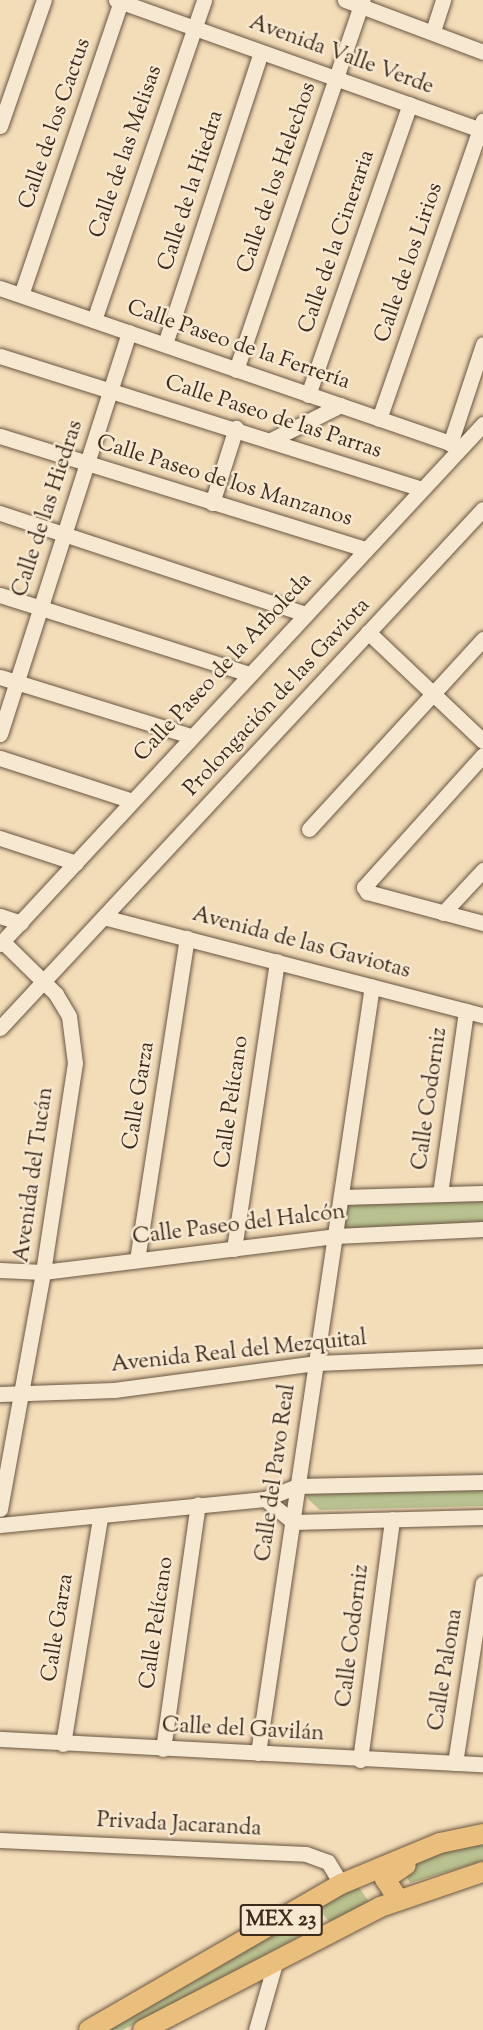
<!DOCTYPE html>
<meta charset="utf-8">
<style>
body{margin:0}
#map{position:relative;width:483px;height:2030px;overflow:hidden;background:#f3dcb8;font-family:"Sorts Mill Goudy",serif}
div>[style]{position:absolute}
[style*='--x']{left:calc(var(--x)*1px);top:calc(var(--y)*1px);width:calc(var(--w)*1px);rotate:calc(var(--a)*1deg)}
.green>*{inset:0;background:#b9c190}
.roads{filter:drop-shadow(0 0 2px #6a5642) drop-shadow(0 0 2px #6a5642)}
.minor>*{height:15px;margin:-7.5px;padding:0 7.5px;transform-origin:7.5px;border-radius:7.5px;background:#f7e8d1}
.major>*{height:20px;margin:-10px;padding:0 10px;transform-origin:10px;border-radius:10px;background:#eabe7c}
span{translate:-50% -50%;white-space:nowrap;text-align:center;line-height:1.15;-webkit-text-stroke:5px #f7e8d1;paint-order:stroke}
.shield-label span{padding:2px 4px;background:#f7e8d1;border:2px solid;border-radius:4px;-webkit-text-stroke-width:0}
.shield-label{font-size:21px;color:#3d2a1b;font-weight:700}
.street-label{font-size:22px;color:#3d2a1b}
</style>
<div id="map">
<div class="green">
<i style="clip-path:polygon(483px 1193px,483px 1225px,335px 1236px,343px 1197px)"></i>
<i style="clip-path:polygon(483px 1485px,483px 1506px,320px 1510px,308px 1499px,307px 1490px)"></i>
<i style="clip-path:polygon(483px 1838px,483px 1861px,410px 1883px,402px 1868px,461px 1840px)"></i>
<i style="clip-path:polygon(358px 1886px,369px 1902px,330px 1922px,316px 1907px)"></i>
<i style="clip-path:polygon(294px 1923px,302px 1935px,123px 2030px,95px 2030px)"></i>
</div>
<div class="roads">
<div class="minor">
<i style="--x:116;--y:0;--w:390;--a:19.6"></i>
<i style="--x:345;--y:0;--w:147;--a:20.6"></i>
<i style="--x:433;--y:31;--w:33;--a:-72"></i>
<i style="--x:0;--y:126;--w:133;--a:-70.8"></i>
<i style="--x:0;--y:288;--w:488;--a:19"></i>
<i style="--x:21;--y:295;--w:310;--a:-71.2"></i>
<i style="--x:94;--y:320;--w:338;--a:-71"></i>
<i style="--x:165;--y:344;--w:307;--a:-71.8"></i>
<i style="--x:0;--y:356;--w:442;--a:17.5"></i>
<i style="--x:236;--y:370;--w:391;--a:-71.1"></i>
<i style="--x:308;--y:395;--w:308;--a:-70.7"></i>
<i style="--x:379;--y:419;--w:316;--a:-70.8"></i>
<i style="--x:0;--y:436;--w:382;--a:17.2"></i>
<i style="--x:271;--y:440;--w:78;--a:-26.6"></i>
<i style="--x:450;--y:444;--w:105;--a:-71.7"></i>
<i style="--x:212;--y:503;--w:79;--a:-72.3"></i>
<i style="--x:0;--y:513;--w:322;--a:18.3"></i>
<i style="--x:0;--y:595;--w:261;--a:17.6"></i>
<i style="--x:368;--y:632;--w:158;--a:43.5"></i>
<i style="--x:0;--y:677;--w:200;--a:17.2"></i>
<i style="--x:0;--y:734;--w:422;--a:-72.2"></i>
<i style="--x:483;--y:755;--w:178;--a:132"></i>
<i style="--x:364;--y:887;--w:6;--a:59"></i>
<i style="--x:367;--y:892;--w:120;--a:15"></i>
<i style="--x:0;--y:758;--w:139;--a:18"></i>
<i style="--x:309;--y:829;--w:258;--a:-47.5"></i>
<i style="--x:0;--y:838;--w:80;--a:18.2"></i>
<i style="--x:443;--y:913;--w:59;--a:-47.1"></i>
<i style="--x:0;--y:916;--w:22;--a:18"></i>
<i style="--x:107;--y:918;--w:388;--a:14.5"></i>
<i style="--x:0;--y:944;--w:710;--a:-47.11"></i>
<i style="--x:0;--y:1028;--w:709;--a:-47.06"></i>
<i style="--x:440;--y:1194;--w:185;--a:-81.9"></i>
<i style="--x:341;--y:1197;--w:142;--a:-1.6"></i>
<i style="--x:234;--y:1249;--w:291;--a:-81.5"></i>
<i style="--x:137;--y:1260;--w:326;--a:-81.2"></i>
<i style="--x:0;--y:1270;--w:43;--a:2.7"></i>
<i style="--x:43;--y:1272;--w:294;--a:-7"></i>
<i style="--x:335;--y:1236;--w:148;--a:-2.7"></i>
<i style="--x:0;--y:1394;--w:114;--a:-2"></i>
<i style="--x:114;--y:1390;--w:205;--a:-7.6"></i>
<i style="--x:317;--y:1363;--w:166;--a:-2.4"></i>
<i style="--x:265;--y:1499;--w:36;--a:39"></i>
<i style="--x:293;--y:1522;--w:190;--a:-1.5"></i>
<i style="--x:0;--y:1509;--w:241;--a:-79.7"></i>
<i style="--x:43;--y:1272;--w:211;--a:-81.3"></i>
<i style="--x:75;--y:1063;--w:47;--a:-97.3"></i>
<i style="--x:69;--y:1016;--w:26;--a:-121"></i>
<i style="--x:56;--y:994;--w:74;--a:-135.5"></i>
<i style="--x:0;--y:1525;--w:266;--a:-5.6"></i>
<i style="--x:265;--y:1499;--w:35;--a:-22"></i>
<i style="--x:297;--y:1486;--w:186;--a:-1.2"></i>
<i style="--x:0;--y:1739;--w:484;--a:3"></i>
<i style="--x:63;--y:1744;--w:229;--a:-80.7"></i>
<i style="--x:163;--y:1749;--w:247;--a:-81.9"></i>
<i style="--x:258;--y:1753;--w:775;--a:-81.55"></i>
<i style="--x:360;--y:1760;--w:243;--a:-82.4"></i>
<i style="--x:455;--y:1763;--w:182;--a:-81.2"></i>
<i style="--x:0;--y:1840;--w:306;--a:2.6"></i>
<i style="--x:306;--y:1854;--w:23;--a:20"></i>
<i style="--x:328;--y:1862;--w:26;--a:59"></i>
<i style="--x:256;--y:2030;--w:73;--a:-74.1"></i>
</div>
<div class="major">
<i style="--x:398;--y:1899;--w:24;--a:-123"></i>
<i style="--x:385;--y:1879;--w:25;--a:-34"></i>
<i style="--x:89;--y:2030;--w:291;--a:-30.1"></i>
<i style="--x:341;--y:1884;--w:107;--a:-22.5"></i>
<i style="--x:440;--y:1843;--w:44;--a:-11.8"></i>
<i style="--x:143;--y:2030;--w:267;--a:-27.4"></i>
<i style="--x:380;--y:1907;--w:109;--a:-18.8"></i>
</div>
</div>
<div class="shield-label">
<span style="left:281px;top:1920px">MEX 23</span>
</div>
<div class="street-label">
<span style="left:341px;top:56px;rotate:20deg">Avenida Valle Verde</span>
<span style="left:56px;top:124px;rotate:-71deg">Calle de los Cactus</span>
<span style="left:127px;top:152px;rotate:-71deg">Calle de las Melisas</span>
<span style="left:278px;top:178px;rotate:-71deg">Calle de los Helechos</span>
<span style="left:192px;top:191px;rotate:-72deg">Calle de la Hiedra</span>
<span style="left:338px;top:242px;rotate:-71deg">Calle de la Cineraria</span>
<span style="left:410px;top:263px;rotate:-71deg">Calle de los Lirios</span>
<span style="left:238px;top:346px;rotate:19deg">Calle Paseo de la Ferrería</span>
<span style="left:273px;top:418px;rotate:18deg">Calle Paseo de las Parras</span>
<span style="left:224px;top:482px;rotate:17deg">Calle Paseo de los Manzanos</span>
<span style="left:49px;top:509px;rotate:-72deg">Calle de las Hiedras</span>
<span style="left:224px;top:668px;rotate:-47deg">Calle Paseo de la Arboleda</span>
<span style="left:278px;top:698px;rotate:-47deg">Prolongación de las Gaviota</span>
<span style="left:301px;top:944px;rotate:15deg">Avenida de las Gaviotas</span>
<span style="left:140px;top:1096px;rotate:-81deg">Calle Garza</span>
<span style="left:431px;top:1099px;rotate:-82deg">Calle Codorniz</span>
<span style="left:233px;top:1102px;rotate:-82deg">Calle Pelícano</span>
<span style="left:35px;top:1175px;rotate:-82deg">Avenida del Tucán</span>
<span style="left:239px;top:1226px;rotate:-7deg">Calle Paseo del Halcón</span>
<span style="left:239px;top:1353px;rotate:-6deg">Avenida Real del Mezquital</span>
<span style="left:277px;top:1473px;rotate:-82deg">Calle del Pavo Real</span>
<span style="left:158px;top:1623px;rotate:-82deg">Calle Pelícano</span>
<span style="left:59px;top:1628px;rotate:-81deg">Calle Garza</span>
<span style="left:354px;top:1636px;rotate:-83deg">Calle Codorniz</span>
<span style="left:447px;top:1670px;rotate:-81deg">Calle Paloma</span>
<span style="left:243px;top:1731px;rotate:3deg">Calle del Gavilán</span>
<span style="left:179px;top:1826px;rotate:3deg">Privada Jacaranda</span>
</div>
</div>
